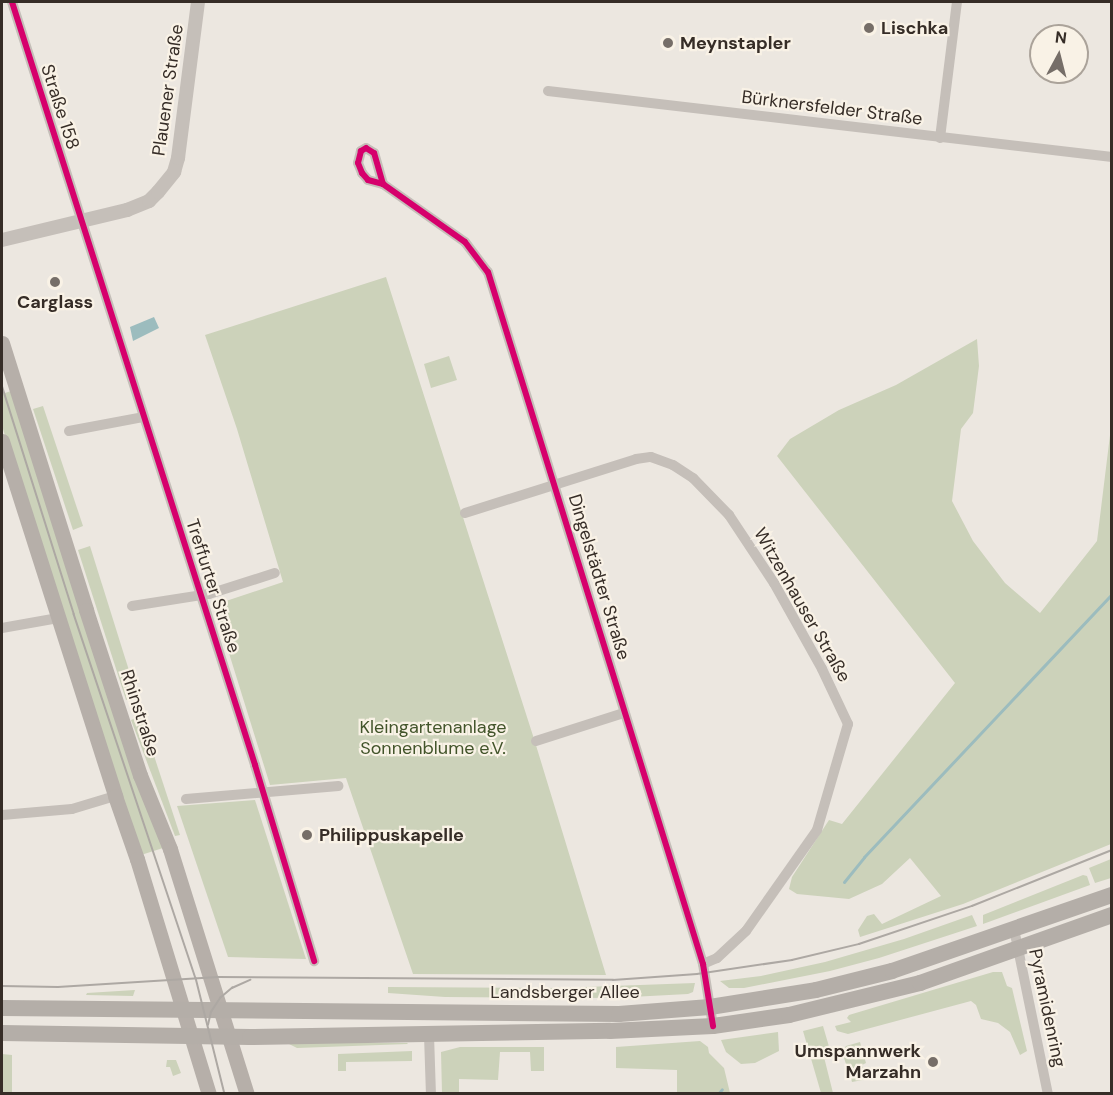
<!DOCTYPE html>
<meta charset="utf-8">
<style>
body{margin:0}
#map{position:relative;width:1113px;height:1095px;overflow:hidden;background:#ece7e0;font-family:"DM Sans",sans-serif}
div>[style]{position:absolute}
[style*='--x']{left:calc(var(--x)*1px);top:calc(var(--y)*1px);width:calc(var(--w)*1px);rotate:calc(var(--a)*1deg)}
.green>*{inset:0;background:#ccd2ba}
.water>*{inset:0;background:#9cbcbe}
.stream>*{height:3px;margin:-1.5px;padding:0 1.5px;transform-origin:1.5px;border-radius:1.5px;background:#9cbcbe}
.minor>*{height:10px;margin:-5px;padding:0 5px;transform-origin:5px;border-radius:5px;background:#c5bfb9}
.tertiary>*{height:14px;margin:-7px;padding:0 7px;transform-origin:7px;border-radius:7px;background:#c5bfb9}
.secondary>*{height:15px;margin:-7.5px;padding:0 7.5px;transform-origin:7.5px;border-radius:7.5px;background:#b6afa9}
.primary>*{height:16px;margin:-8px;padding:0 8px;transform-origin:8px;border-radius:8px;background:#b4aea8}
.tram>*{height:1.5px;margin:-0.75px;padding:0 0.75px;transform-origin:0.75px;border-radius:0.75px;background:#ada8a3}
.cycleway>*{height:6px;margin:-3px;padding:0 3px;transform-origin:3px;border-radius:3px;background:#d6006c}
.dots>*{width:16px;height:16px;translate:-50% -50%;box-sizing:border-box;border:3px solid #f9f2e6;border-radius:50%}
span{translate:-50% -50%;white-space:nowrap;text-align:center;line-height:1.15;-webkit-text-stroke:4.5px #f9f2e6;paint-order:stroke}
.poi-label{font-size:18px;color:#362d27;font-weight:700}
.left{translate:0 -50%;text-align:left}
.right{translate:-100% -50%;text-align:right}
.street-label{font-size:18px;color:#362d27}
.park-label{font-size:18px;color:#42542a}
.frame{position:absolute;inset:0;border:3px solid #362d27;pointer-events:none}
.north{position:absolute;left:1029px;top:24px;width:60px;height:60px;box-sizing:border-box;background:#f9f2e6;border:2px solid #aba39a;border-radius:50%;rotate:7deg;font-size:16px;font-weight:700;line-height:24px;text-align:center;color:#362d27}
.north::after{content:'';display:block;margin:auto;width:21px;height:27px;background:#766e68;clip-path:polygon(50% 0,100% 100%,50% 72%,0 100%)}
</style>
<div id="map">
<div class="green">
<i style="clip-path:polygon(386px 277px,535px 742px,606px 975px,413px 974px,346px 778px,270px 785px,214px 605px,283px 582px,237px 429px,205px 335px)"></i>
<i style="clip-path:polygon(977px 339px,979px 366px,973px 413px,961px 429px,952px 501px,973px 541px,1005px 583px,1040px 613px,1097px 541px,1111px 427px,1111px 844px,963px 904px,860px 937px,858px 930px,867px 916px,874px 914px,882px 924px,941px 896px,910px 858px,882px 884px,849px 899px,797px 894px,789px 889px,792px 877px,829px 820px,842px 824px,955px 683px,777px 456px,790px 439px,839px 410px,896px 385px)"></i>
<i style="clip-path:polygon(449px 356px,457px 380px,431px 388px,424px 364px)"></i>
<i style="clip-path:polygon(11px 391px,163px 848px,141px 855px,2px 426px,2px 394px)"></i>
<i style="clip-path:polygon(43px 406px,83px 526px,73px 530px,33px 409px)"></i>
<i style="clip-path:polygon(90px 546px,137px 696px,126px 700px,78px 550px)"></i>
<i style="clip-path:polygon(141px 716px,180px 835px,175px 836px,131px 720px)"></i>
<i style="clip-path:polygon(255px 800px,306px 959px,228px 957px,177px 806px)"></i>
<i style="clip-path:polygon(1111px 859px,1111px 878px,1095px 883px,1089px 868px)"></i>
<i style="clip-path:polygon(1083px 875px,1087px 876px,1090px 885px,983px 924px,983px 915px)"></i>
<i style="clip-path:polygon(972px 915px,977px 926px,879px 958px,830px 971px,744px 988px,729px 988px,720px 981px,761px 976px,825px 962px,904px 939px)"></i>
<i style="clip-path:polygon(993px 972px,1002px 972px,1007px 986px,1012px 988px,1027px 1051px,1020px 1055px,1010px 1032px,998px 1023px,981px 1019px,976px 1005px,971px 1001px,848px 1034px,837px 1031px,835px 1026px,851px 1022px,847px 1018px,849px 1015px)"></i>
<i style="clip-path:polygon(695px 983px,693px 992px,688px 994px,612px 998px,445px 997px,388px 993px,388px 987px,557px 988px)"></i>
<i style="clip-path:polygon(135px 990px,133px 996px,86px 995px,87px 993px)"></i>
<i style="clip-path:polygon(823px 1026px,830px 1050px,823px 1053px,833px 1093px,821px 1093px,803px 1031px)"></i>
<i style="clip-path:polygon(778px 1032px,779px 1051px,755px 1063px,741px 1064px,726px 1052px,721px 1040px)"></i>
<i style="clip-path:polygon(700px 1041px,708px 1047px,709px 1053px,724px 1068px,730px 1093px,677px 1093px,677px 1070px,616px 1068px,616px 1047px)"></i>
<i style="clip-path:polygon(860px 1042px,866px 1063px,862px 1065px,868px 1079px,852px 1082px,842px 1052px,846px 1046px)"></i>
<i style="clip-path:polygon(287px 1043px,407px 1043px,408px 1044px,297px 1048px)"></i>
<i style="clip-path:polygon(460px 1047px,544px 1047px,544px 1071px,531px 1071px,530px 1052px,500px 1052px,498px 1080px,459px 1079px,459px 1093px,442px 1093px,441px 1052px)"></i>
<i style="clip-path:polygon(412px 1051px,412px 1061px,346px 1062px,346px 1071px,338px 1071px,338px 1054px)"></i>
<i style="clip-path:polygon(2px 1054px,12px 1055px,12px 1093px,2px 1093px)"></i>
<i style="clip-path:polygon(167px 1060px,176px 1060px,181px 1073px,173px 1076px,170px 1067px,166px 1067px)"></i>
</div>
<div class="water">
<i style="clip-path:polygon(154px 317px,159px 328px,133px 341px,130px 327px)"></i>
</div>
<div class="stream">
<i style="--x:844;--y:882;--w:32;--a:-51"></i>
<i style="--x:864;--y:857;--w:361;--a:-46.7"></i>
<i style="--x:718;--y:1094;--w:6;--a:-51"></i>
</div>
<div class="minor">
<i style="--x:12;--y:2;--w:801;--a:72.33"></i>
<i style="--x:255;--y:765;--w:205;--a:73.2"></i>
<i style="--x:548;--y:91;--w:568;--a:6.67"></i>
<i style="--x:940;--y:138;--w:137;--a:-82.9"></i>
<i style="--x:383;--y:184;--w:32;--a:-106"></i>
<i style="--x:374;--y:153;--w:9;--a:-148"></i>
<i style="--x:366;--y:148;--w:6;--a:149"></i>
<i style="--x:361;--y:151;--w:12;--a:104"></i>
<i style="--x:358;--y:163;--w:11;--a:68"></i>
<i style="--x:362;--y:173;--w:9;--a:49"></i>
<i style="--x:368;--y:180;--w:16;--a:15"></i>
<i style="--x:383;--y:184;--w:100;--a:35.3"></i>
<i style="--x:465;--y:242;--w:38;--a:53"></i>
<i style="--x:488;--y:272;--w:725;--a:72.74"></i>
<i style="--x:703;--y:964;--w:63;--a:80.8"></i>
<i style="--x:69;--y:431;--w:75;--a:-10.7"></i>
<i style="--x:465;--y:513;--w:179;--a:-17.5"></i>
<i style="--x:636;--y:459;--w:15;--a:-8"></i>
<i style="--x:651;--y:457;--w:23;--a:20"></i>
<i style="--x:673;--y:465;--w:24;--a:33"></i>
<i style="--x:693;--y:478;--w:52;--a:45.8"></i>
<i style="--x:729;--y:515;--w:82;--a:56.5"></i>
<i style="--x:774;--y:583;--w:98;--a:60.8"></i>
<i style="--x:822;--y:669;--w:61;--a:64.7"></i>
<i style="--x:848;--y:724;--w:110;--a:106.3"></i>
<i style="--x:817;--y:830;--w:123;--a:125.1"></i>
<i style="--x:746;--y:931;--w:40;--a:137"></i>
<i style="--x:717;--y:958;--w:15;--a:157"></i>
<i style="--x:132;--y:606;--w:78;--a:-8.9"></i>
<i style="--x:209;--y:594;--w:69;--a:-17.7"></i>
<i style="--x:2;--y:628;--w:57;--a:-10.1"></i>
<i style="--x:536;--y:741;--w:92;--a:-17.7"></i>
<i style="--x:186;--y:799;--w:153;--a:-4.9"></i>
<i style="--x:2;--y:815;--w:70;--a:-4.9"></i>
<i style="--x:72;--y:809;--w:45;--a:-16.8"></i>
<i style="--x:1014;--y:929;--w:168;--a:78.4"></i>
<i style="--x:429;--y:1035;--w:59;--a:88.1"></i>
</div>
<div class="tertiary">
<i style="--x:2;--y:240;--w:129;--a:-13.5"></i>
<i style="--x:127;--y:210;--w:24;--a:-22"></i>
<i style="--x:149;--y:201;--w:13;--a:-45"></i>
<i style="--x:158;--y:192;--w:26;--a:-51"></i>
<i style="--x:174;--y:172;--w:15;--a:-74"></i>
<i style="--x:178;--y:158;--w:157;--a:-82.7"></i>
</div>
<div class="secondary">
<i style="--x:2;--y:343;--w:280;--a:72.5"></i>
<i style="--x:86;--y:610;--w:174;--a:71.9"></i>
<i style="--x:140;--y:775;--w:80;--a:67.9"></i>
<i style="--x:170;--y:849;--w:257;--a:72.6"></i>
<i style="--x:2;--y:441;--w:373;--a:72.3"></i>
<i style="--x:115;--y:796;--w:67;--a:70.8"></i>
<i style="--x:137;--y:859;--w:246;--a:73"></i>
</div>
<div class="primary">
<i style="--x:2;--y:1008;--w:617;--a:0.56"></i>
<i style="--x:619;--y:1014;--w:91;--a:-4.4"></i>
<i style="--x:710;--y:1007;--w:107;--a:-9.1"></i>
<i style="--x:816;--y:990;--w:78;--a:-14"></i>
<i style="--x:892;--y:971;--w:233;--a:-19.1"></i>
<i style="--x:2;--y:1033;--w:248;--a:0.9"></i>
<i style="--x:250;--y:1037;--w:360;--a:-1"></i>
<i style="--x:610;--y:1031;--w:103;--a:-2.8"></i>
<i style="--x:713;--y:1026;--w:77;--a:-8.2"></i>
<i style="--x:789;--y:1015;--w:135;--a:-13.7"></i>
<i style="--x:920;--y:983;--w:204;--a:-19.5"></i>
</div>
<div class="tram">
<i style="--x:2;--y:385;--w:240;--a:72.5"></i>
<i style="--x:74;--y:614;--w:384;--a:71.5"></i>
<i style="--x:196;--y:978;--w:120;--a:76"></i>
<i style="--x:2;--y:986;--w:56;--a:1"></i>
<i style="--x:58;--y:987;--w:160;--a:-3.6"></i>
<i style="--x:218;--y:977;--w:395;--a:0.4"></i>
<i style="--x:613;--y:980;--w:84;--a:-4.1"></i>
<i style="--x:697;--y:974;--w:96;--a:-8.4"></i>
<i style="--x:792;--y:960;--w:69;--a:-13.4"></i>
<i style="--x:859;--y:944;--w:119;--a:-18.6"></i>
<i style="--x:972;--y:906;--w:151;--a:-21.8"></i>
<i style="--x:208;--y:1025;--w:13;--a:-77"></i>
<i style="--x:211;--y:1012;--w:17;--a:-57"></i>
<i style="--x:220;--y:998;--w:16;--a:-40"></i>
<i style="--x:232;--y:988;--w:20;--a:-24"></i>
</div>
<div class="cycleway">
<i style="--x:12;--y:2;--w:801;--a:72.33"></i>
<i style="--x:255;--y:765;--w:205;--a:73.2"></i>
<i style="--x:383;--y:184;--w:32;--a:-106"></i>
<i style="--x:374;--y:153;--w:9;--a:-148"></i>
<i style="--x:366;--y:148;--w:6;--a:149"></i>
<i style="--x:361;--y:151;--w:12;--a:104"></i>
<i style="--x:358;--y:163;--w:11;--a:68"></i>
<i style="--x:362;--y:173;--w:9;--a:49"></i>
<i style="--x:368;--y:180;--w:16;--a:15"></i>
<i style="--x:383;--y:184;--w:100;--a:35.3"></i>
<i style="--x:465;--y:242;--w:38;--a:53"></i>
<i style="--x:488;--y:272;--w:725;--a:72.74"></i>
<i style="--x:703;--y:964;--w:63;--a:80.8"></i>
</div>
<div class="dots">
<i style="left:869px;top:28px;background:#766e68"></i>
<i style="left:668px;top:43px;background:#766e68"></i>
<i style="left:55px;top:282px;background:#766e68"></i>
<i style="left:307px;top:835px;background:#766e68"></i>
<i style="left:933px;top:1062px;background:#766e68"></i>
</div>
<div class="poi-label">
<span class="left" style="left:881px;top:28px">Lischka</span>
<span class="left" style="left:680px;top:43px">Meynstapler</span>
<span style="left:55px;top:302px">Carglass</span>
<span class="left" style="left:319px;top:835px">Philippuskapelle</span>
<span class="right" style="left:921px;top:1062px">Umspannwerk<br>Marzahn</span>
</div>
<div class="street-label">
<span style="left:168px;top:90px;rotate:-82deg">Plauener Straße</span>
<span style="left:60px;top:107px;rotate:72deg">Straße 158</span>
<span style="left:832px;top:108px;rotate:7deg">Bürknersfelder Straße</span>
<span style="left:599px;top:577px;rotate:73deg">Dingelstädter Straße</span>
<span style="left:213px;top:586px;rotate:72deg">Treffurter Straße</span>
<span style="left:802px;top:605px;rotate:60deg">Witzenhauser Straße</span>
<span style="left:140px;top:713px;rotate:72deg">Rhinstraße</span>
<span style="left:565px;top:992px">Landsberger Allee</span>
<span style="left:1047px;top:1008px;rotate:78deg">Pyramidenring</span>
</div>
<div class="park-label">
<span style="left:433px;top:738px">Kleingartenanlage<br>Sonnenblume e.V.</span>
</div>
<div class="frame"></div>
<div class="north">N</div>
</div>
